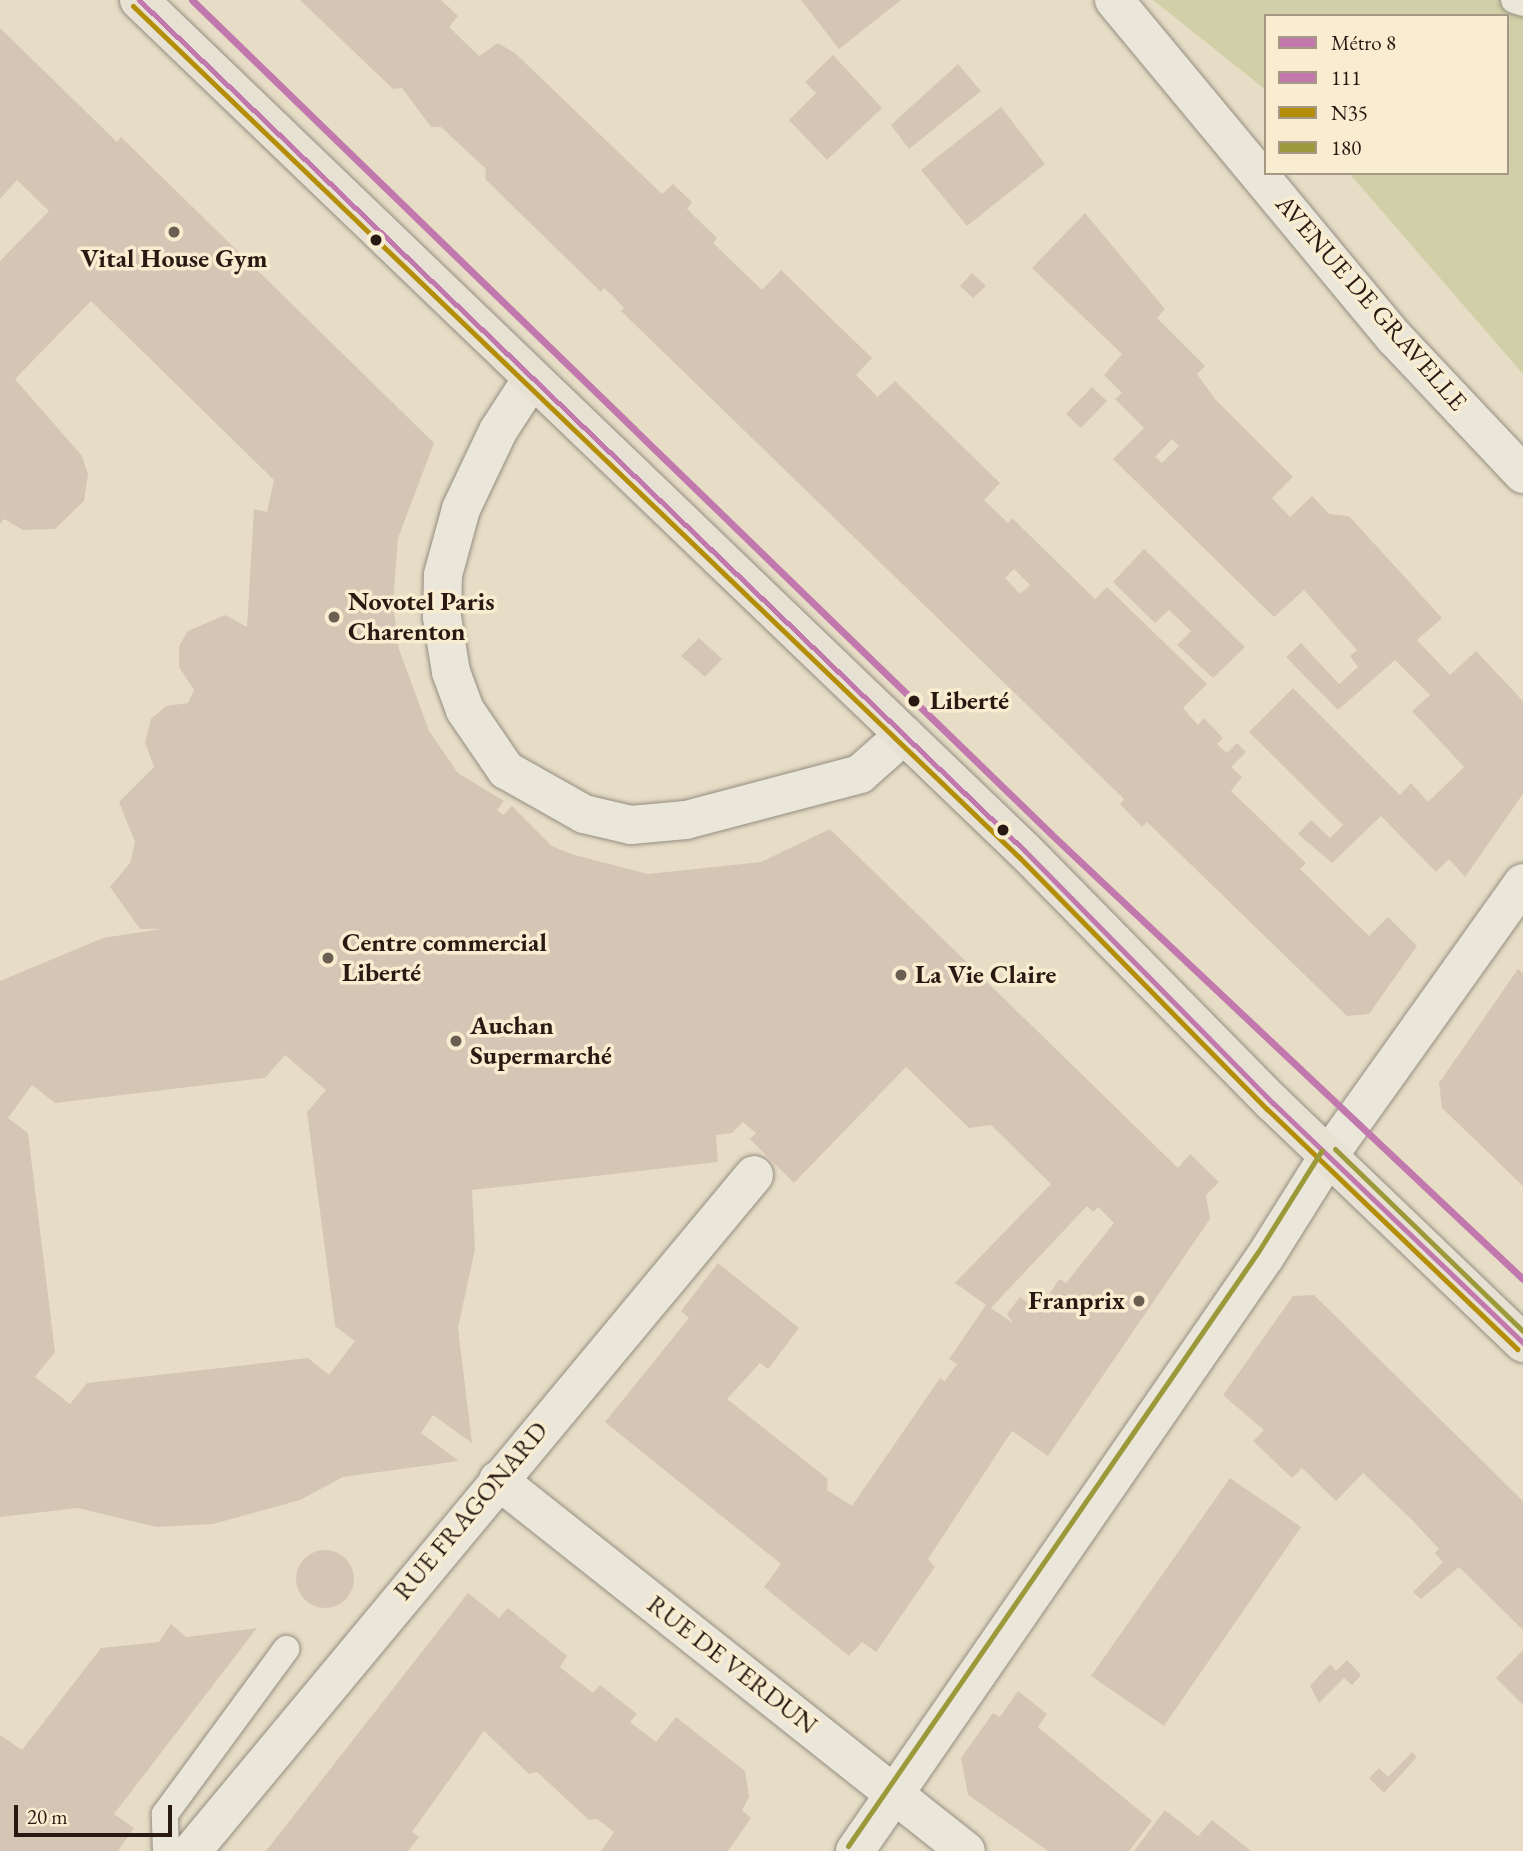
<!DOCTYPE html>
<meta charset="utf-8">
<style>
body{margin:0}
#map{position:relative;width:1523px;height:1851px;overflow:hidden;background:#e7ddc6;font-family:"EB Garamond",serif}
div>[style]{position:absolute}
[style*='--x']{left:calc(var(--x)*1px);top:calc(var(--y)*1px);width:calc(var(--w)*1px);rotate:calc(var(--a)*1deg)}
.green>*{inset:0;background:#d0cfa7}
.building>*{inset:0;background:#d5c5b5}
.round{border-radius:50%}
.roads{filter:drop-shadow(0 0 2px #948d80) drop-shadow(0 0 2px #948d80)}
.lane>*{height:26px;margin:-13px;padding:0 13px;transform-origin:13px;border-radius:13px;background:#eae6da}
.street>*{height:38px;margin:-19px;padding:0 19px;transform-origin:19px;border-radius:19px;background:#eae6da}
.secondary>*{height:38px;margin:-19px;padding:0 19px;transform-origin:19px;border-radius:19px;background:#eae6da}
.primary>*{height:38px;margin:-19px;padding:0 19px;transform-origin:19px;border-radius:19px;background:#e7e1d4}
.bus-1>*{height:5px;margin:-2.5px;padding:0 2.5px;transform-origin:2.5px;border-radius:2.5px;background:#c178ad}
.bus-2>*{height:5px;margin:-2.5px;padding:0 2.5px;transform-origin:2.5px;border-radius:2.5px;background:#b48e08}
.bus-3>*{height:5px;margin:-2.5px;padding:0 2.5px;transform-origin:2.5px;border-radius:2.5px;background:#9b993a}
.metro-1>*{height:7px;margin:-3.5px;padding:0 3.5px;transform-origin:3.5px;border-radius:3.5px;background:#c178ad}
.dots>*{width:19px;height:19px;translate:-50% -50%;box-sizing:border-box;border:4px solid #f8edd1;border-radius:50%}
span{translate:-50% -50%;white-space:nowrap;text-align:center;line-height:1.15;-webkit-text-stroke:7px #f8edd1;paint-order:stroke}
.poi-label{font-size:26px;color:#281a13;font-weight:700}
.left{translate:0 -50%;text-align:left}
.right{translate:-100% -50%;text-align:right}
.street-label{font-size:26px;color:#281a13}
.stop-label{font-size:26px;color:#281a13;font-weight:700}
.legend{position:absolute;left:1264px;top:14px;width:245px;height:161px;box-sizing:border-box;background:#f8edd1;border:2px solid #a59985;margin:0;padding:9px 12px;list-style:none;font-size:21px;color:#281a13}
.legend li{display:flex;align-items:center;gap:14px;height:35px}
.legend b{width:35px;border:2px solid #a59985}
.scale{position:absolute;left:14px;top:1805px;width:158px;height:32px;box-sizing:border-box;border:4px solid #281a13;border-top:0;padding-left:9px;font-size:21px;line-height:24px;white-space:nowrap;color:#281a13;-webkit-text-stroke:5px #f8edd1;paint-order:stroke}
</style>
<div id="map">
<div class="green">
<i style="clip-path:polygon(1153px 0,1523px 0,1523px 374px,1349px 173px,1507px 173px,1507px 16px,1266px 16px,1266px 90px)"></i>
</div>
<div class="building">
<i style="clip-path:polygon(evenodd,300px 0,441px 0,458px 16px,449px 27px,479px 56px,498px 43px,516px 54px,662px 194px,673px 184px,692px 202px,687px 209px,717px 238px,713px 243px,762px 290px,781px 270px,872px 358px,856px 375px,877px 396px,874px 400px,895px 381px,1000px 483px,984px 500px,1008px 523px,1012px 518px,1095px 599px,1107px 587px,1207px 684px,1183px 708px,1198px 725px,1204px 718px,1223px 738px,1217px 744px,1227px 753px,1237px 743px,1246px 752px,1231px 767px,1242px 777px,1231px 791px,1306px 863px,1300px 869px,1369px 936px,1388px 917px,1417px 946px,1369px 1014px,1347px 1016px,1147px 822px,1142px 827px,1120px 804px,1124px 799px,621px 311px,624px 308px,614px 297px,604px 288px,601px 292px,485px 179px,486px 169px,441px 127px,431px 127px,402px 88px,393px 89px,300px 0,1014px 569px,1030px 585px,1020px 594px,1005px 578px,1014px 569px)"></i>
<i style="clip-path:polygon(801px 0,901px 0,839px 49px)"></i>
<i style="clip-path:polygon(evenodd,0 28px,117px 142px,121px 137px,434px 443px,398px 538px,393px 605px,399px 649px,429px 731px,458px 773px,504px 801px,497px 810px,503px 815px,512px 806px,552px 846px,571px 854px,648px 874px,761px 862px,830px 829px,1178px 1168px,1190px 1154px,1219px 1182px,1206px 1195px,1210px 1219px,1048px 1456px,1012px 1431px,928px 1559px,935px 1567px,876px 1652px,862px 1642px,849px 1656px,764px 1587px,781px 1564px,605px 1422px,689px 1318px,681px 1311px,718px 1263px,799px 1328px,768px 1369px,760px 1363px,727px 1399px,828px 1479px,827px 1490px,852px 1506px,940px 1378px,945px 1381px,957px 1364px,949px 1359px,986px 1305px,955px 1283px,1051px 1184px,991px 1125px,969px 1128px,906px 1067px,794px 1183px,750px 1139px,756px 1133px,743px 1122px,732px 1133px,716px 1135px,718px 1162px,472px 1190px,475px 1249px,458px 1328px,472px 1443px,433px 1415px,421px 1433px,459px 1461px,343px 1477px,300px 1500px,213px 1524px,156px 1527px,78px 1508px,0 1517px,0 981px,103px 938px,161px 929px,140px 929px,110px 887px,130px 863px,135px 842px,119px 802px,154px 767px,145px 742px,151px 719px,166px 706px,188px 703px,194px 690px,179px 667px,179px 646px,188px 631px,225px 615px,247px 627px,254px 509px,267px 512px,274px 480px,91px 301px,15px 379px,82px 456px,88px 474px,84px 501px,55px 529px,23px 530px,4px 519px,0 524px,0 261px,49px 211px,17px 180px,0 199px,0 28px,285px 1055px,326px 1090px,307px 1112px,335px 1326px,355px 1341px,329px 1375px,308px 1358px,87px 1383px,70px 1404px,35px 1377px,55px 1352px,28px 1133px,8px 1118px,32px 1085px,55px 1103px,265px 1078px,285px 1055px,0 28px,1087px 1206px,1093px 1212px,1098px 1207px,1114px 1223px,1066px 1283px,1059px 1279px,1048px 1297px,1053px 1303px,1035px 1291px,1027px 1302px,1020px 1297px,1007px 1314px,1013px 1323px,991px 1308px,1087px 1206px)"></i>
<i style="clip-path:polygon(833px 55px,882px 108px,827px 160px,789px 120px,816px 93px,805px 82px)"></i>
<i style="clip-path:polygon(958px 64px,981px 91px,909px 149px,891px 125px)"></i>
<i style="clip-path:polygon(1001px 107px,1045px 164px,967px 226px,921px 170px)"></i>
<i style="clip-path:polygon(evenodd,1085px 213px,1165px 309px,1157px 318px,1205px 366px,1197px 374px,1215px 399px,1293px 477px,1272px 498px,1290px 517px,1312px 496px,1329px 514px,1349px 516px,1442px 618px,1417px 640px,1450px 675px,1476px 651px,1523px 701px,1523px 794px,1465px 877px,1449px 859px,1436px 872px,1381px 816px,1332px 863px,1298px 834px,1311px 820px,1330px 838px,1343px 825px,1249px 732px,1293px 688px,1400px 795px,1411px 783px,1428px 802px,1464px 767px,1412px 711px,1430px 695px,1395px 660px,1338px 710px,1286px 657px,1301px 643px,1339px 684px,1358px 667px,1350px 656px,1357px 650px,1304px 590px,1274px 617px,1113px 459px,1144px 428px,1115px 399px,1122px 393px,1104px 375px,1122px 354px,1032px 268px,1085px 213px,1172px 439px,1179px 446px,1162px 463px,1155px 457px,1172px 439px)"></i>
<i style="clip-path:polygon(972px 273px,986px 286px,973px 298px,960px 286px)"></i>
<i style="clip-path:polygon(1092px 387px,1107px 401px,1081px 428px,1066px 414px)"></i>
<i style="clip-path:polygon(1144px 549px,1245px 647px,1213px 678px,1177px 645px,1191px 631px,1169px 610px,1155px 623px,1113px 582px)"></i>
<i style="clip-path:polygon(699px 638px,722px 659px,705px 677px,681px 656px)"></i>
<i style="clip-path:polygon(1518px 969px,1523px 973px,1523px 1186px,1442px 1108px,1439px 1083px)"></i>
<i style="clip-path:polygon(1314px 1295px,1523px 1501px,1523px 1630px,1459px 1567px,1421px 1599px,1413px 1592px,1443px 1562px,1435px 1553px,1439px 1549px,1413px 1521px,1363px 1473px,1336px 1501px,1302px 1468px,1292px 1478px,1253px 1441px,1264px 1430px,1223px 1395px,1293px 1296px)"></i>
<i style="clip-path:polygon(1230px 1478px,1301px 1527px,1164px 1726px,1091px 1676px)"></i>
<i class="round" style="left:296px;top:1550px;width:58px;height:58px"></i>
<i style="clip-path:polygon(468px 1593px,499px 1618px,508px 1608px,567px 1656px,560px 1667px,593px 1693px,600px 1685px,637px 1714px,630px 1722px,656px 1742px,676px 1717px,745px 1771px,749px 1797px,742px 1810px,751px 1818px,728px 1851px,601px 1851px,614px 1832px,597px 1819px,589px 1820px,537px 1772px,529px 1774px,484px 1731px,412px 1832px,419px 1837px,408px 1851px,266px 1851px)"></i>
<i style="clip-path:polygon(171px 1624px,186px 1637px,257px 1628px,114px 1814px,134px 1828px,118px 1851px,0 1851px,0 1735px,22px 1750px,101px 1648px,159px 1642px)"></i>
<i style="clip-path:polygon(1523px 1650px,1523px 1705px,1496px 1678px)"></i>
<i style="clip-path:polygon(1347px 1660px,1361px 1675px,1352px 1685px,1344px 1678px,1319px 1703px,1310px 1686px,1330px 1664px,1336px 1671px)"></i>
<i style="clip-path:polygon(1018px 1691px,1047px 1714px,1038px 1727px,1152px 1821px,1129px 1851px,1048px 1851px,968px 1795px,961px 1758px,993px 1713px,1000px 1717px)"></i>
<i style="clip-path:polygon(1412px 1752px,1417px 1757px,1384px 1793px,1369px 1778px,1379px 1768px,1388px 1777px)"></i>
<i style="clip-path:polygon(1165px 1810px,1198px 1836px,1212px 1820px,1251px 1851px,1134px 1851px)"></i>
</div>
<div class="roads">
<div class="lane">
<i style="--x:1514;--y:0;--w:9;--a:18"></i>
<i style="--x:166;--y:1851;--w:37;--a:-92"></i>
<i style="--x:165;--y:1814;--w:205;--a:-53.7"></i>
</div>
<div class="street">
<i style="--x:531;--y:380;--w:61;--a:122.9"></i>
<i style="--x:498;--y:431;--w:86;--a:115.4"></i>
<i style="--x:461;--y:509;--w:68;--a:105.3"></i>
<i style="--x:443;--y:575;--w:42;--a:91.4"></i>
<i style="--x:442;--y:617;--w:56;--a:80.7"></i>
<i style="--x:451;--y:672;--w:40;--a:69.8"></i>
<i style="--x:465;--y:710;--w:73;--a:55.7"></i>
<i style="--x:506;--y:770;--w:90;--a:29.4"></i>
<i style="--x:584;--y:814;--w:48;--a:13.2"></i>
<i style="--x:631;--y:825;--w:55;--a:-5.2"></i>
<i style="--x:686;--y:820;--w:180;--a:-14.8"></i>
<i style="--x:860;--y:774;--w:59;--a:-41.6"></i>
<i style="--x:498;--y:1480;--w:597;--a:38.41"></i>
<i style="--x:192;--y:1851;--w:879;--a:-50.26"></i>
</div>
<div class="secondary">
<i style="--x:1114;--y:0;--w:440;--a:50.3"></i>
<i style="--x:1395;--y:338;--w:187;--a:46.7"></i>
<i style="--x:855;--y:1851;--w:722;--a:-55.39"></i>
<i style="--x:1265;--y:1257;--w:120;--a:-57.9"></i>
<i style="--x:1329;--y:1155;--w:334;--a:-54.5"></i>
</div>
<div class="primary">
<i style="--x:139;--y:0;--w:1228;--a:43.85"></i>
<i style="--x:1025;--y:851;--w:354;--a:45.5"></i>
<i style="--x:1273;--y:1103;--w:347;--a:43.8"></i>
</div>
</div>
<div class="bus-1">
<i style="--x:139;--y:0;--w:1228;--a:43.85"></i>
<i style="--x:1025;--y:851;--w:354;--a:45.5"></i>
<i style="--x:1273;--y:1103;--w:347;--a:43.8"></i>
</div>
<div class="bus-2">
<i style="--x:133;--y:6;--w:1228;--a:43.85"></i>
<i style="--x:1019;--y:857;--w:354;--a:45.5"></i>
<i style="--x:1267;--y:1109;--w:347;--a:43.8"></i>
</div>
<div class="bus-3">
<i style="--x:1335;--y:1149;--w:262;--a:44.1"></i>
<i style="--x:848;--y:1846;--w:722;--a:-55.39"></i>
<i style="--x:1258;--y:1252;--w:120;--a:-57.9"></i>
</div>
<div class="metro-1">
<i style="--x:192;--y:0;--w:1196;--a:44.15"></i>
<i style="--x:1050;--y:833;--w:650;--a:43.32"></i>
</div>
<div class="dots">
<i style="left:174px;top:232px;background:#6b5e52"></i>
<i style="left:376px;top:240px;background:#281a13"></i>
<i style="left:334px;top:617px;background:#6b5e52"></i>
<i style="left:914px;top:701px;background:#281a13"></i>
<i style="left:1003px;top:830px;background:#281a13"></i>
<i style="left:328px;top:958px;background:#6b5e52"></i>
<i style="left:901px;top:975px;background:#6b5e52"></i>
<i style="left:456px;top:1041px;background:#6b5e52"></i>
<i style="left:1139px;top:1301px;background:#6b5e52"></i>
</div>
<div class="poi-label">
<span style="left:174px;top:259px">Vital House Gym</span>
<span class="left" style="left:348px;top:617px">Novotel Paris<br>Charenton</span>
<span class="left" style="left:342px;top:958px">Centre commercial<br>Liberté</span>
<span class="left" style="left:915px;top:975px">La Vie Claire</span>
<span class="left" style="left:470px;top:1041px">Auchan<br>Supermarché</span>
<span class="right" style="left:1125px;top:1301px">Franprix</span>
</div>
<div class="street-label">
<span style="left:1371px;top:303px;rotate:49deg">AVENUE DE GRAVELLE</span>
<span style="left:471px;top:1511px;rotate:-50deg">RUE FRAGONARD</span>
<span style="left:732px;top:1665px;rotate:38deg">RUE DE VERDUN</span>
</div>
<div class="stop-label">
<span class="left" style="left:930px;top:701px">Liberté</span>
</div>
<ul class="legend">
<li><b style="height:9px;background:#c178ad"></b>Métro 8</li>
<li><b style="height:9px;background:#c178ad"></b>111</li>
<li><b style="height:9px;background:#b48e08"></b>N35</li>
<li><b style="height:9px;background:#9b993a"></b>180</li>
</ul>
<div class="scale">20 m</div>
</div>
